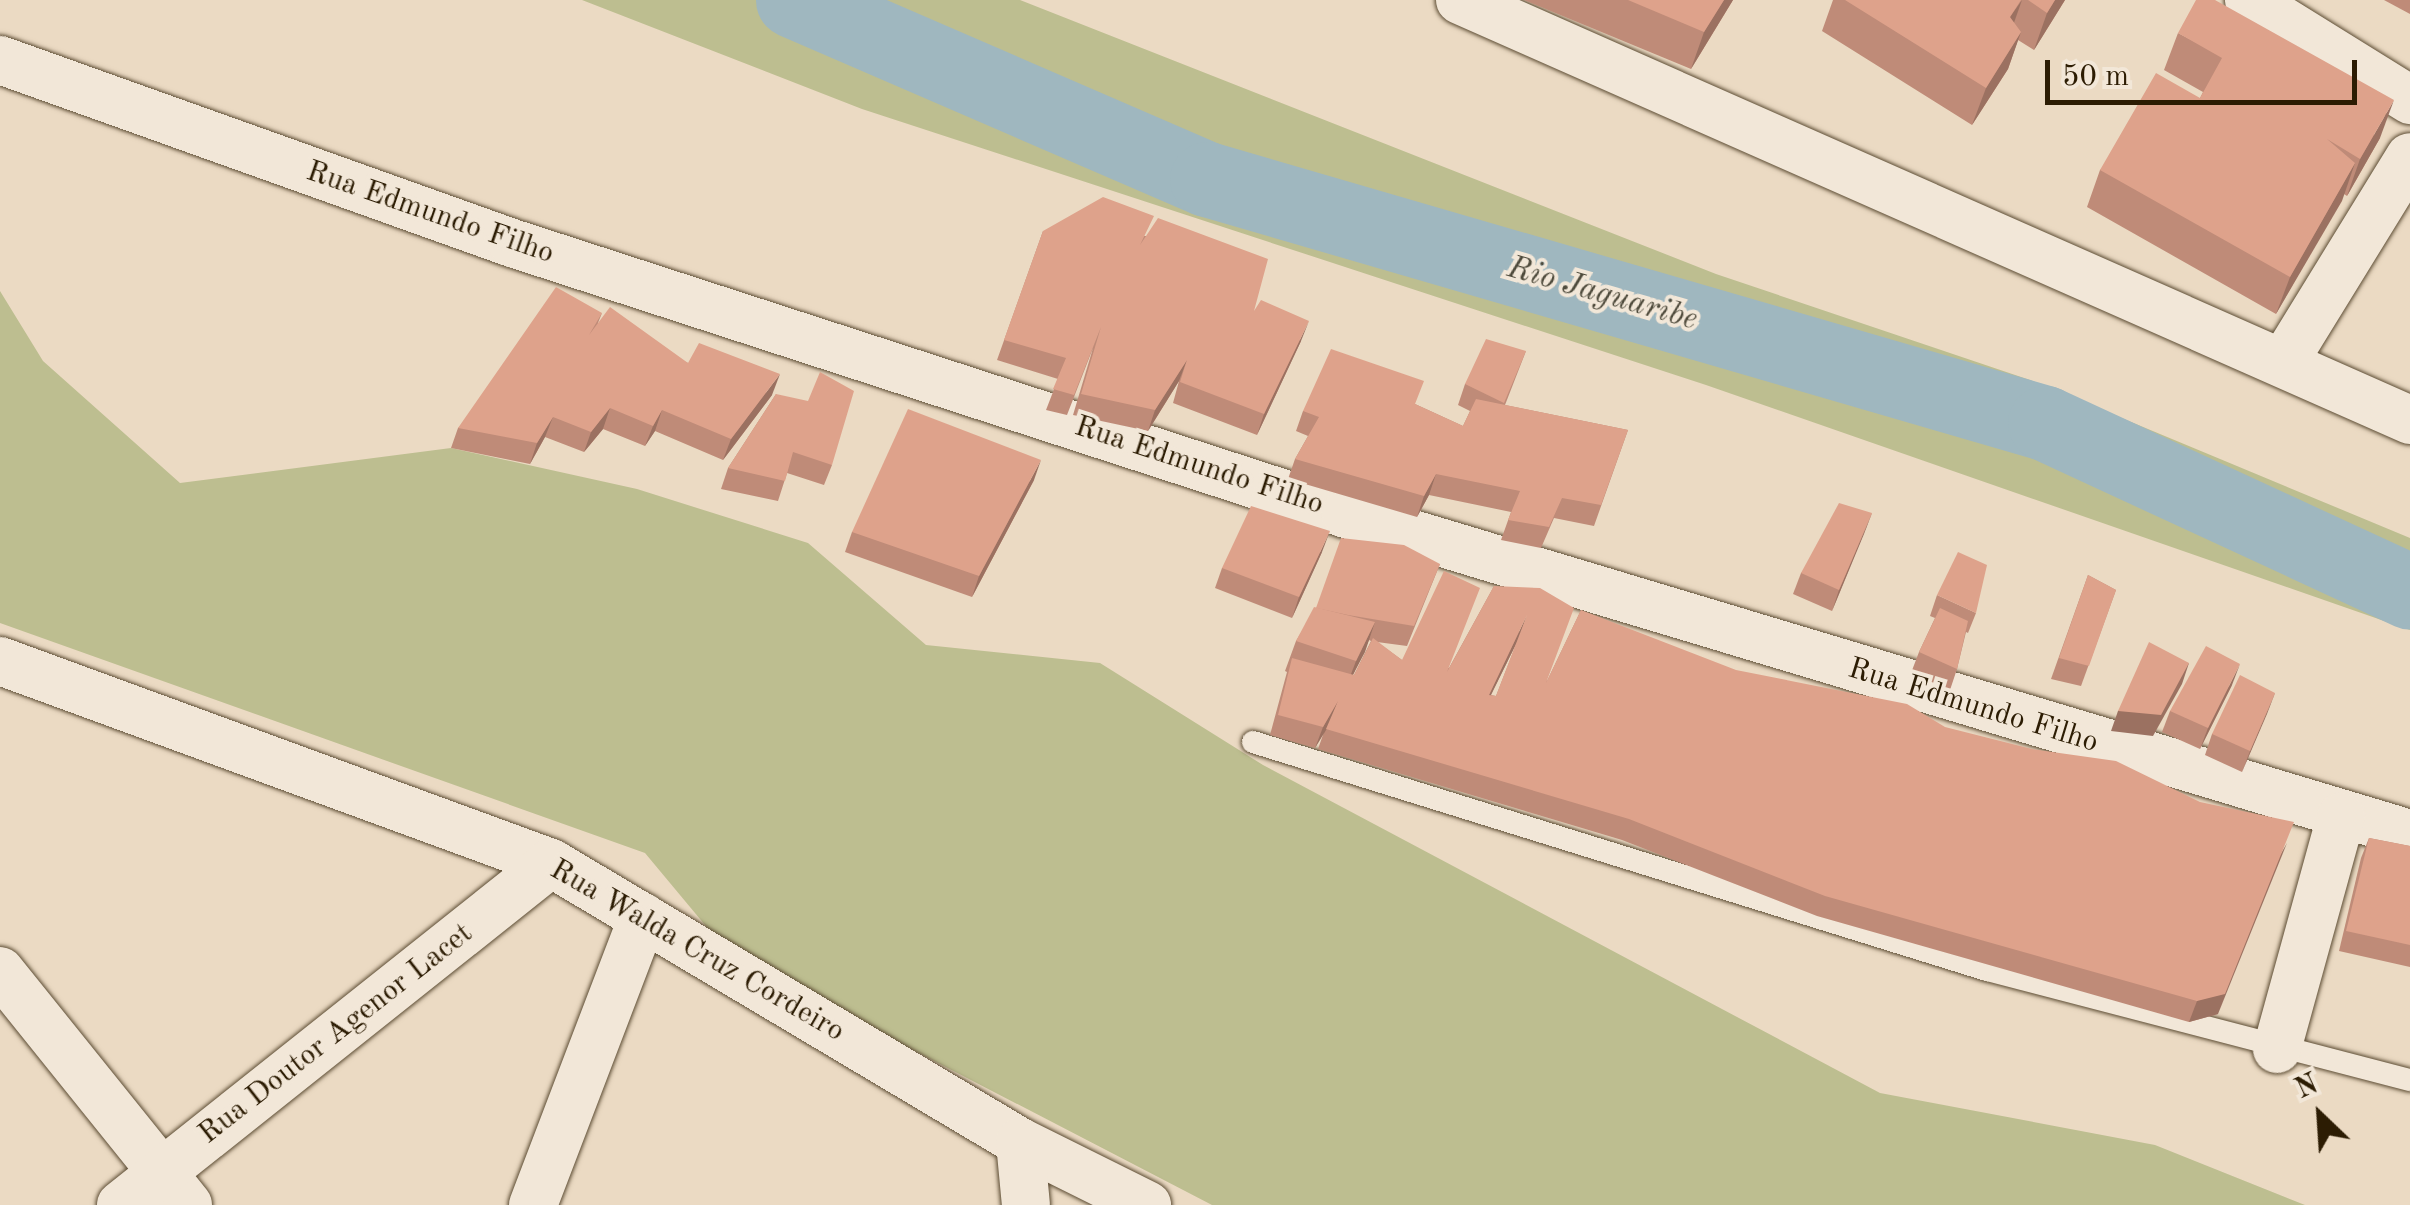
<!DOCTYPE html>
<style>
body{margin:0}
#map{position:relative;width:2410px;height:1205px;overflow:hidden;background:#ebdac3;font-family:"Old Standard TT",serif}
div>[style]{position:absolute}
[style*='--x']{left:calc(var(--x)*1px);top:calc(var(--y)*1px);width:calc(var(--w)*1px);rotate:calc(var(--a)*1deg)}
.green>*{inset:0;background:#bdbe90}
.river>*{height:75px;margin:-37.5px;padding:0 37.5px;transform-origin:37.5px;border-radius:37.5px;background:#9fb7bf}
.roads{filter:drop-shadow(0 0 2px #5c4c33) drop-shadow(0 0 2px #5c4c33)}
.service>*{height:22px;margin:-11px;padding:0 11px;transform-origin:11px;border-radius:11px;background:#f2e7d8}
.minor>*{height:48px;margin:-24px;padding:0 24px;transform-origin:24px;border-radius:24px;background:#f2e7d8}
.wall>*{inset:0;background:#bf8b78}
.shaded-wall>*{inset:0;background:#9b7161}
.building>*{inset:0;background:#dea28b}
span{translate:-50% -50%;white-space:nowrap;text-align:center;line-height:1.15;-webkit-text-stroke:8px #f2e7d8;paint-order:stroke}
.street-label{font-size:30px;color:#2c1c03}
.water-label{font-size:32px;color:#4e4a3b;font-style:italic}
.north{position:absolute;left:2270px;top:1065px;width:100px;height:100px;-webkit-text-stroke:8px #f2e7d8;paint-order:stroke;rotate:335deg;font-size:28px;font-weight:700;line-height:40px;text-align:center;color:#2c1c03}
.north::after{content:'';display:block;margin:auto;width:35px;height:45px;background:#2c1c03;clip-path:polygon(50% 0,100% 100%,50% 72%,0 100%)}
.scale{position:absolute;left:2045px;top:60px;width:312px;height:45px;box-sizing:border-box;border:5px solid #2c1c03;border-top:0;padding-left:12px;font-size:30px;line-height:35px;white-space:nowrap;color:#2c1c03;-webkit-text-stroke:8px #f2e7d8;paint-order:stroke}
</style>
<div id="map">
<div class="green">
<i style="clip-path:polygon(582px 0,1020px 0,1716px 274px,2030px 380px,2410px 538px,2410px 630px,1706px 385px,862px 109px)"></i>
<i style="clip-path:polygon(0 291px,43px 361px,180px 483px,451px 448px,637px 489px,808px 543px,926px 645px,1100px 663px,1263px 765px,1880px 1093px,2155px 1145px,2305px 1205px,1212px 1205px,730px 955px,645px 853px,0 623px)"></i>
</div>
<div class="river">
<i style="--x:793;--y:0;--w:451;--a:23.4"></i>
<i style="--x:1207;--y:179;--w:873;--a:16.23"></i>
<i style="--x:2045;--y:423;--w:402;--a:24.8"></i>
</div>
<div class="roads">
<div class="service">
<i style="--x:1253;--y:742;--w:769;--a:17.26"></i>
<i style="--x:1987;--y:970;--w:437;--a:14.6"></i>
</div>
<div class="minor">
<i style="--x:1460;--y:0;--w:1039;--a:23.85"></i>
<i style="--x:2249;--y:0;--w:190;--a:31.8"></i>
<i style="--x:0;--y:60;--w:544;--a:19.67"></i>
<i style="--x:512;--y:243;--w:877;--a:18"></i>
<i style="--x:1346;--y:514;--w:1111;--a:16.74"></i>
<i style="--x:2285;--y:360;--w:238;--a:-58.4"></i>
<i style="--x:0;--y:661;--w:587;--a:20.13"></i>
<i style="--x:551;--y:863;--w:546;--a:30.75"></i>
<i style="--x:1020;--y:1142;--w:142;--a:26.4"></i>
<i style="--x:0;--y:971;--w:300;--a:51.2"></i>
<i style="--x:2277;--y:1049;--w:241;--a:-74.6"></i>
<i style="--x:1020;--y:1142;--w:63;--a:84.6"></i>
<i style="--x:121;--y:1205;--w:549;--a:-38.5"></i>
<i style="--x:533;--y:1205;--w:308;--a:-69.1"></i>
</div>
</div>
<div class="wall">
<i style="clip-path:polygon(1524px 0,1733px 0,1691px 69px)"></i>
<i style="clip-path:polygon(1833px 0,2065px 0,2034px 50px,2018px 40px,2008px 69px,1972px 125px,1822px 31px)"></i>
<i style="clip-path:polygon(2384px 0,2410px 0,2410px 14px)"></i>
<i style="clip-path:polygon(2178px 33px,2380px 138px,2347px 196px,2344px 194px,2276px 314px,2087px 207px,2100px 170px,2200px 98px,2203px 92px,2164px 70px)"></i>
<i style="clip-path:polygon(1043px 231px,1146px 236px,1254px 311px,1301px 341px,1257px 435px,1173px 403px,1179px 381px,1148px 431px,1073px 415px,1093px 348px,1067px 415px,1046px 410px,1058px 379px,997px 360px)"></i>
<i style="clip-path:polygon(602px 313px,598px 323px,688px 363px,772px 395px,723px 460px,655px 431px,645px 446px,603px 429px,584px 452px,545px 437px,530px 464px,451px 448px,458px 428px)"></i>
<i style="clip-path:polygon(1526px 351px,1505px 405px,1628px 430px,1594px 526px,1554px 518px,1541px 548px,1501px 540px,1511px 512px,1429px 495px,1417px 517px,1288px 479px,1295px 459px,1308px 436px,1296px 431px,1303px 411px,1415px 404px,1463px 426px,1470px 411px,1458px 405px,1465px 384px)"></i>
<i style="clip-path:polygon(776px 394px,832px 465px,824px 485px,787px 473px,778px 501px,721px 489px,728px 468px)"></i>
<i style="clip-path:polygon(1034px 480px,972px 597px,845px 552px,852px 532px)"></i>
<i style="clip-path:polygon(1872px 513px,1832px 611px,1793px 594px,1801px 573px)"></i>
<i style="clip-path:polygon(1322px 552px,1292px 618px,1215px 588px,1222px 568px)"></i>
<i style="clip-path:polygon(evenodd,1440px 564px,1407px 646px,1377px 642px,1402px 660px,1449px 668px,1494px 586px,1547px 681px,1581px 610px,2218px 1014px,2189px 1022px,1817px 916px,1622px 840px,1318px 749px,1324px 732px,1315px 748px,1270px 735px,1287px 672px,1285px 671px,1296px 641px,1316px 608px,1440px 564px,1369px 640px,1371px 641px,1354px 675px,1353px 675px,1369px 640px,1440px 564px,1517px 642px,1496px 696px,1491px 695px,1517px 642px)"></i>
<i style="clip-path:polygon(2088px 575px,2116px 590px,2081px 686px,2051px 679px)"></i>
<i style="clip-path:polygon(1937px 595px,1976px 613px,1968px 633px,1966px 632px,1957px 669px,1950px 690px,1911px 673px,1919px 652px,1935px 618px,1930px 616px)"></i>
<i style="clip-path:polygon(2232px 685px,2200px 749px,2162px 732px,2170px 711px)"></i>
<i style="clip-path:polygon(2275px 693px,2242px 772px,2205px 755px,2212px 734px)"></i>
<i style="clip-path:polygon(2369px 838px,2410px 846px,2410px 967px,2339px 951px,2361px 858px)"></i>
</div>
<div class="shaded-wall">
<i style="clip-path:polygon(1724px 0,1733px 0,1691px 69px,1704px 32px)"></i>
<i style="clip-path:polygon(2022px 0,2010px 34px,2010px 17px)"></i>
<i style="clip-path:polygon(2055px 0,2065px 0,2034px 50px,2047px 13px)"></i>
<i style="clip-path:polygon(2021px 32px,2008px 69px,1972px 125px,1986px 88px)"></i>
<i style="clip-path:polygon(2394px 100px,2380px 138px,2347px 196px,2360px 159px)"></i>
<i style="clip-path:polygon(2355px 163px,2342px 201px,2276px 314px,2290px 277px)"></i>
<i style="clip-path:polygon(1309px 321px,1301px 341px,1257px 435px,1264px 414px)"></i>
<i style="clip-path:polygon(1187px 360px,1179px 381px,1148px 431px,1155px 410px)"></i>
<i style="clip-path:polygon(780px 374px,772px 395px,723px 460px,731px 439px)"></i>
<i style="clip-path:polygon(610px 408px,603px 429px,584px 452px,591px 432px)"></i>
<i style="clip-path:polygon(662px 410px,655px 431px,645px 446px,653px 426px)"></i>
<i style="clip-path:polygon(553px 417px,545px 437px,530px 464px,537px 443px)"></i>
<i style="clip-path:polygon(1041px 460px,1034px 480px,972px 597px,979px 576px)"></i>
<i style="clip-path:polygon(1436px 474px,1429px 495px,1417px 517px,1424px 496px)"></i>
<i style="clip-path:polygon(1872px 513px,1864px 534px,1832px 611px,1839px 590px)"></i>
<i style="clip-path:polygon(1330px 531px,1322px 552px,1292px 618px,1299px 597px)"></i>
<i style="clip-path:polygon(1527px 615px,1520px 636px,1481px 715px,1489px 695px)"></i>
<i style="clip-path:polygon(1375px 622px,1365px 652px,1345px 690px,1356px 661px)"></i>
<i style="clip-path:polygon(2189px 663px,2182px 684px,2153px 736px,2111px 731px,2118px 711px)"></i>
<i style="clip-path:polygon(2240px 664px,2232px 685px,2200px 749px,2208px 728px)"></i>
<i style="clip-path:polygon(2275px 693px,2267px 714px,2242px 772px,2250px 751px)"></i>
<i style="clip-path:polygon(1338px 701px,1331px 722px,1315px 748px,1323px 727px)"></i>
<i style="clip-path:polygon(2287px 843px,2218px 1014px,2189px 1022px,2197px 1001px)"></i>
</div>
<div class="building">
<i style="clip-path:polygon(1628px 0,1724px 0,1704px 32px)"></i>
<i style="clip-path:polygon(1845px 0,2021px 0,2010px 17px,2021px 32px,1986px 88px)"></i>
<i style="clip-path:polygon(2028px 0,2055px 0,2047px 13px)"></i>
<i style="clip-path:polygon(2196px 0,2215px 0,2394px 100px,2360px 159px,2327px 139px,2355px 163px,2290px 277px,2100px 170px,2156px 73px,2200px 98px,2222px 58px,2178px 33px)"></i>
<i style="clip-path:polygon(1103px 197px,1154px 216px,1140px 245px,1158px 218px,1268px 259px,1254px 311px,1261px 300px,1309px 321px,1264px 414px,1180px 382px,1187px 360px,1155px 410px,1081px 394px,1101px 327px,1074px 395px,1053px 389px,1066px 358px,1004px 340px,1043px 231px)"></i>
<i style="clip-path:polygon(556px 287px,602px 313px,589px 335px,610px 307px,688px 363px,699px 343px,780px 374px,731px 439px,662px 410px,653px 426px,610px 408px,591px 432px,553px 417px,537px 443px,458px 428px)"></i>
<i style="clip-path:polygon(1486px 339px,1526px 351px,1504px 403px,1465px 384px)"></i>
<i style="clip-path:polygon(1331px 349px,1424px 381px,1415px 404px,1463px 426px,1476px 399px,1628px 430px,1601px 505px,1562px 498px,1549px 527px,1508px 520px,1520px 491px,1436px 474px,1424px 496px,1295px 459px,1319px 417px,1303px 411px)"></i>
<i style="clip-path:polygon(820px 372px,854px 391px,832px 465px,793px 452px,785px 481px,728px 468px,776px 394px,808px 401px)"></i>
<i style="clip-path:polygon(908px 409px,1041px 460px,979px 576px,852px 532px)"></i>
<i style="clip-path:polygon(1839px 503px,1872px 513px,1839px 590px,1801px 573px)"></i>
<i style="clip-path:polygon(1251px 506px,1330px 531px,1299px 597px,1222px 568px)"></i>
<i style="clip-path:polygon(1341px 538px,1404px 545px,1440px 564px,1414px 626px,1348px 615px,1316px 608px)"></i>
<i style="clip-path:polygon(1958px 552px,1987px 565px,1976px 613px,1937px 595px)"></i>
<i style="clip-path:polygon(evenodd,1444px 571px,1480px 588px,1447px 672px,1494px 586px,1540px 588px,1574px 608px,1546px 683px,1581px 610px,1736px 670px,1907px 704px,1945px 727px,2032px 749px,2116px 761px,2200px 802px,2294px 822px,2225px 994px,2197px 1001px,1825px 896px,1629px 819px,1326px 729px,1338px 701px,1323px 727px,1278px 715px,1292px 658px,1354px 675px,1373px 638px,1402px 660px,1444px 571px,1527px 615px,1496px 696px,1489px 695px,1527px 615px)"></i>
<i style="clip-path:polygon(2088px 575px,2116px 590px,2089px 666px,2059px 658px)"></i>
<i style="clip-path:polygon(1314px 607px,1375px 622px,1356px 661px,1296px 641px)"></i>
<i style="clip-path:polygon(1940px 608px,1968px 621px,1957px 669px,1919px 652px)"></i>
<i style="clip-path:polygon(2149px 642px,2189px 663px,2161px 715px,2118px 711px)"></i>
<i style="clip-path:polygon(2206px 646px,2240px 664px,2208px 728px,2170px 711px)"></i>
<i style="clip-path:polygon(2240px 675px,2275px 693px,2250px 751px,2212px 734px)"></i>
<i style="clip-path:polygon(2369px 838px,2410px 846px,2410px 945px,2346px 931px)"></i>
</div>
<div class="street-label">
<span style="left:430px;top:213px;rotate:19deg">Rua Edmundo Filho</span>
<span style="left:1199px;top:466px;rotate:18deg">Rua Edmundo Filho</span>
<span style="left:1973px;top:706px;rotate:17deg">Rua Edmundo Filho</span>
<span style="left:697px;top:951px;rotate:30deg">Rua Walda Cruz Cordeiro</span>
<span style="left:336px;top:1034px;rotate:-38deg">Rua Doutor Agenor Lacet</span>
</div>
<div class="water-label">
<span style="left:1602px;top:295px;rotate:16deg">Rio Jaguaribe</span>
</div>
<div class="north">N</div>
<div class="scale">50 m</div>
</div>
